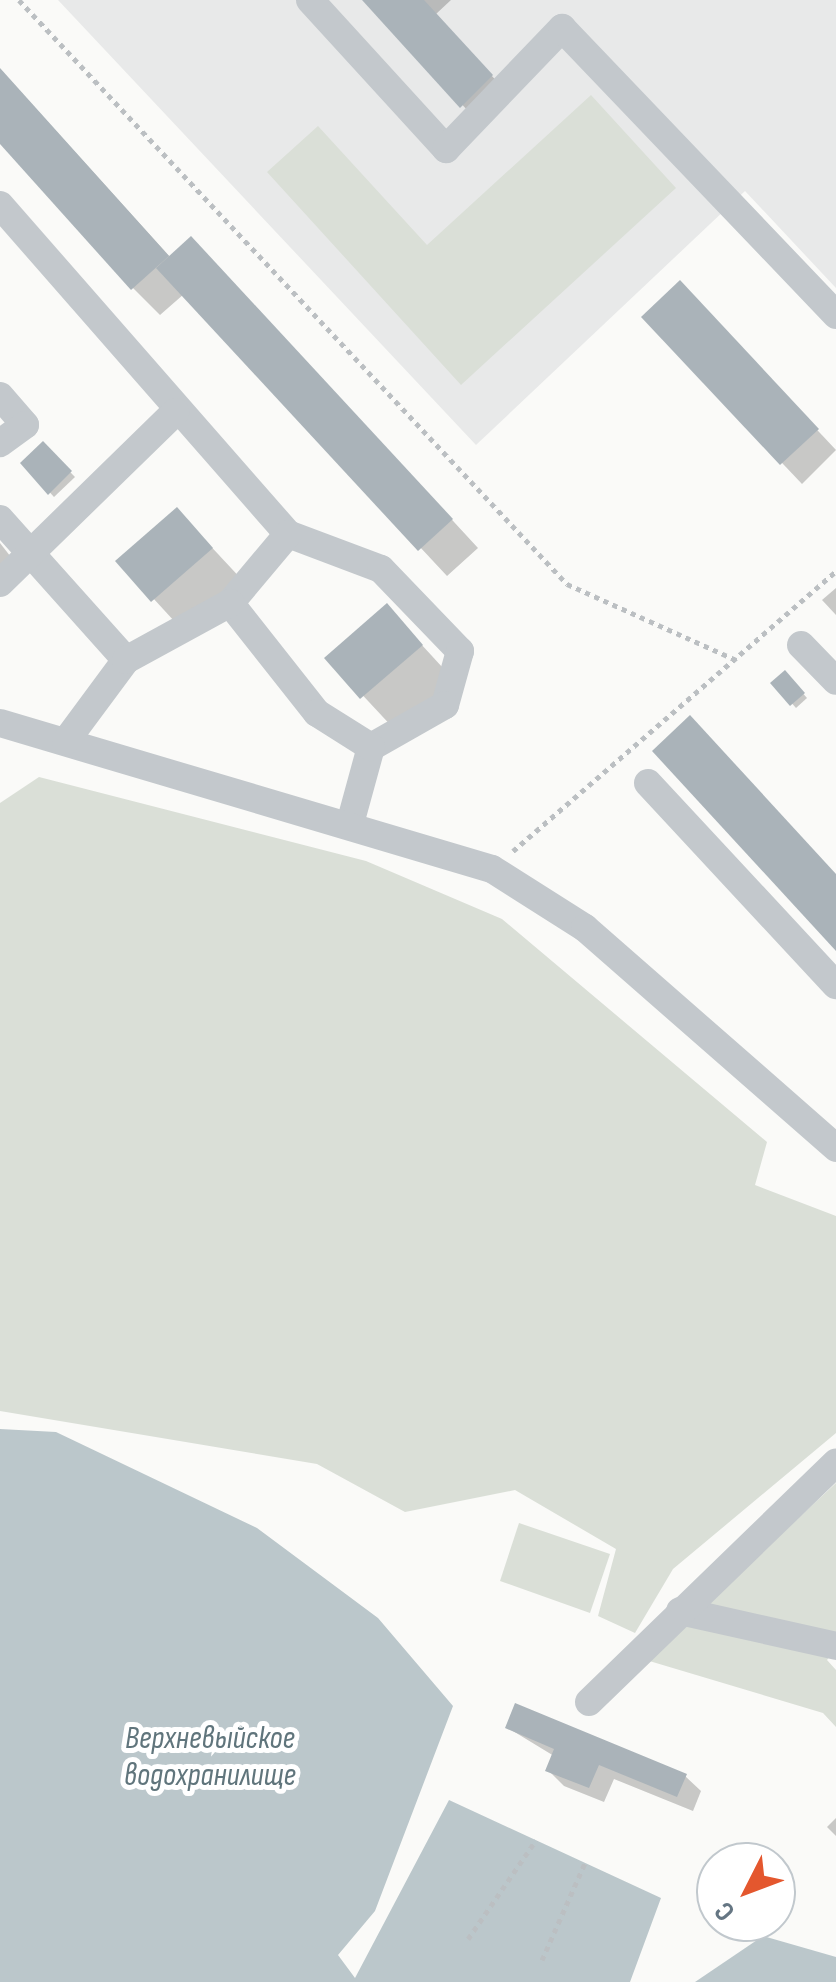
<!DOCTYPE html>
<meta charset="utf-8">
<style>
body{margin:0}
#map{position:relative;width:836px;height:1982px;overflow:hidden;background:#fafaf8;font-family:"Sofia Sans Condensed",sans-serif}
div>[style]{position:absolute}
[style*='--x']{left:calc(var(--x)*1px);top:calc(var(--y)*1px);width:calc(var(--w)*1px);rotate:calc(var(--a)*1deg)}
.built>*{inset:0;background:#e8e9e9}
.green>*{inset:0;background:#dadfd7}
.water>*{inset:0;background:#bbc7cb}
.shadow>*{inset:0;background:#0003}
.building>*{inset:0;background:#aab3b9}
.path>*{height:5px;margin-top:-2.5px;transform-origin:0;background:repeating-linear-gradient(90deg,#bbbfc2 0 5px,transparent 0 10px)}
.minor>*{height:28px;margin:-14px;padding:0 14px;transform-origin:14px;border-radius:14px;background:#c3c8cc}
span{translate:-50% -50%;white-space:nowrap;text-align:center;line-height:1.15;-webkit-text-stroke:10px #fff;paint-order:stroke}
.water-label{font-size:32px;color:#60757c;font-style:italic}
.north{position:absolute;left:696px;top:1842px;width:100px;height:100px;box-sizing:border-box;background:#fff;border:2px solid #c1c8cd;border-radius:50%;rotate:228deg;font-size:28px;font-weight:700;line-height:40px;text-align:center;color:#657683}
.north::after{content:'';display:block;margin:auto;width:35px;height:45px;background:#e4572e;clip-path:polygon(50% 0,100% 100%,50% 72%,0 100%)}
</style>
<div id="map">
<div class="built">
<i style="clip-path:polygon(58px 0,836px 0,836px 288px,745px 191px,476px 445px)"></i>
</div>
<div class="green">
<i style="clip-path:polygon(591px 95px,676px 188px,461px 385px,267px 172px,318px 126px,427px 245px)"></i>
<i style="clip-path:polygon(39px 777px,366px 861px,502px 919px,767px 1142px,755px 1185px,836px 1216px,836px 1433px,673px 1569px,635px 1633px,598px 1616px,616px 1549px,515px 1490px,405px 1512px,317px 1464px,0 1411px,0 803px)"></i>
<i style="clip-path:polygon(836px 1483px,836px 1648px,827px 1660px,836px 1670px,836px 1727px,823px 1713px,646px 1660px)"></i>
<i style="clip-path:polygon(519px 1523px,610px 1554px,590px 1613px,500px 1581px)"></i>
</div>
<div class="water">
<i style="clip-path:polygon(0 1429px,56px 1432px,257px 1528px,378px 1618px,453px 1706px,375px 1911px,338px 1955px,355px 1978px,449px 1800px,661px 1898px,630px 1982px,0 1982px)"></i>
<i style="clip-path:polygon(763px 1936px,836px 1957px,836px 1982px,695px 1982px)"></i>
</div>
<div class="shadow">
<i style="clip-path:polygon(365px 0,451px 0,436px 14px,511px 97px,482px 126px)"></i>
<i style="clip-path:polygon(0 69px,171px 258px,218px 266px,478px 548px,447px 576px,184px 294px,160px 315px,133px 288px,0 141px)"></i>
<i style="clip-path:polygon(699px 304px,836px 450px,802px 484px,644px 317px)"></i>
<i style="clip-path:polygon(43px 444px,75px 477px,54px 497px,23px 463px)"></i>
<i style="clip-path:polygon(177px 510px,245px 583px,186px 634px,119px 561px)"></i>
<i style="clip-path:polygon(0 543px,21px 570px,0 588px)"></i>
<i style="clip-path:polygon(836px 588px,836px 615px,822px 600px)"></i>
<i style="clip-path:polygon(387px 607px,454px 680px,396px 731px,328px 658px)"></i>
<i style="clip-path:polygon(785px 673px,807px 698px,796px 708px,774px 683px)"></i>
<i style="clip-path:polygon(508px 1728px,685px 1776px,701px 1791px,693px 1811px,614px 1779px,604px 1802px,564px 1786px,548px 1770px,554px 1756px)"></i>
<i style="clip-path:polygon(836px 1818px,836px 1836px,827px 1827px)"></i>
</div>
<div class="building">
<i style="clip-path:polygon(362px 0,424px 0,493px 75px,460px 108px)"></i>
<i style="clip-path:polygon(0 68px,169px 256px,131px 290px,0 144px)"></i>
<i style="clip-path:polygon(191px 236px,453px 519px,418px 551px,156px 268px)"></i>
<i style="clip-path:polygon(680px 280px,819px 429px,780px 465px,641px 317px)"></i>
<i style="clip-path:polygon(43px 441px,72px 471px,48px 495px,20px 463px)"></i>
<i style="clip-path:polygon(177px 507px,213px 548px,151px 602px,115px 561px)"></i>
<i style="clip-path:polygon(387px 603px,423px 645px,360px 699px,324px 658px)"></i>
<i style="clip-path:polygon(785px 670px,805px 693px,790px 706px,770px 683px)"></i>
<i style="clip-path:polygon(690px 715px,836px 874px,836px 951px,652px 751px)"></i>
<i style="clip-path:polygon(515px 1703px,687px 1774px,677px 1797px,599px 1765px,589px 1788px,545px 1771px,554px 1749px,505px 1728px)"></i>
</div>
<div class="path">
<i style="--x:19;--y:0;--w:801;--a:46.82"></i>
<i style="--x:567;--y:584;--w:188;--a:24.2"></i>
<i style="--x:513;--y:851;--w:427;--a:-40.9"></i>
<i style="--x:468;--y:1939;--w:120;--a:-55.5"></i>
<i style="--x:542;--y:1960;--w:106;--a:-66.1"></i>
</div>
<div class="minor">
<i style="--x:310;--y:0;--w:202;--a:47.6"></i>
<i style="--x:446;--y:149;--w:168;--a:-46.2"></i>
<i style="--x:562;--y:28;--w:397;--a:46.3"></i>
<i style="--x:0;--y:205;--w:437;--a:48.8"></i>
<i style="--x:288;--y:534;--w:99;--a:20.6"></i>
<i style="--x:381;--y:569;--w:114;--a:46.1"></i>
<i style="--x:460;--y:651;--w:56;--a:105.5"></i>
<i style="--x:445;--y:705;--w:85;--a:150.4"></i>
<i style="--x:371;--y:747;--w:80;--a:105.3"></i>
<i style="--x:0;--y:396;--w:38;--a:49"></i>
<i style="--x:25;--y:425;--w:31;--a:144"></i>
<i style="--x:0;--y:519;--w:189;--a:48.2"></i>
<i style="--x:288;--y:534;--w:90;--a:130"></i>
<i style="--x:230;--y:603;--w:140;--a:51.7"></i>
<i style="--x:317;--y:713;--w:64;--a:32.2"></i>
<i style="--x:0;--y:583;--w:245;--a:-44.3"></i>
<i style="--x:801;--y:645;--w:50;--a:45.8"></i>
<i style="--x:0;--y:723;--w:513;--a:16.53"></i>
<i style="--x:492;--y:869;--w:110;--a:32.4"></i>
<i style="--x:585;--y:928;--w:334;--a:41.2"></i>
<i style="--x:66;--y:741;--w:101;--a:-53.5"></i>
<i style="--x:126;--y:660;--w:119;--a:-28.7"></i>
<i style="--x:648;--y:783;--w:276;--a:47.1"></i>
<i style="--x:680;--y:1611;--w:160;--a:12.6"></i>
<i style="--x:589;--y:1702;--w:344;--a:-44.1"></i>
</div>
<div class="water-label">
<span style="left:210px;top:1758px">Верхневыйское<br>водохранилище</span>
</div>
<div class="north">С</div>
</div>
